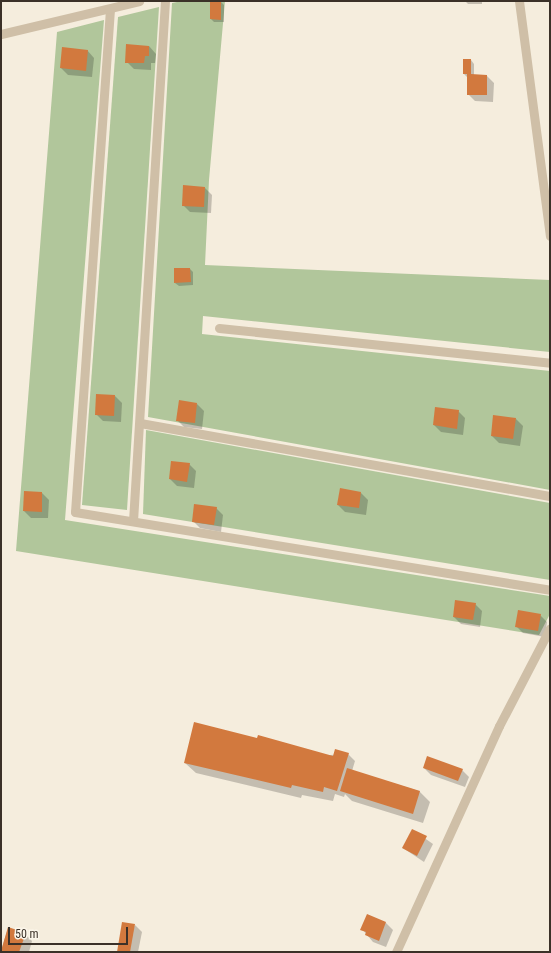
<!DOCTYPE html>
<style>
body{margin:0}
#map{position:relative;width:551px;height:953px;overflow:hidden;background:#f5eddd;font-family:"Roboto Condensed",sans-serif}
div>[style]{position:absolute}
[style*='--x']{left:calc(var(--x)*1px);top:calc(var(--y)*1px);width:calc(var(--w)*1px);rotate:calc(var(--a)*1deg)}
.green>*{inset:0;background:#b1c69b}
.shadow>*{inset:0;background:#0003}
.building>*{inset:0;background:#d2793e}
.service>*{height:9px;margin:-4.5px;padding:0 4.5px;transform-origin:4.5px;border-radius:4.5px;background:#cfbfa7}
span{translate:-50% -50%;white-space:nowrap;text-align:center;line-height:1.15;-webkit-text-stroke:3.5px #fcf6ea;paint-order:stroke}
.frame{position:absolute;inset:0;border:2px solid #3b3128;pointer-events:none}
.scale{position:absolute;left:8px;top:927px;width:120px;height:18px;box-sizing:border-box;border:2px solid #3b3128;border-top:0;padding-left:5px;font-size:12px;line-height:14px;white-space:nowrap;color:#3b3128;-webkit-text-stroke:3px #fcf6ea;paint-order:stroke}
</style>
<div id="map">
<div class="green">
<i style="clip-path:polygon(182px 1px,225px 1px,209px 180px,205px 265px,550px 280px,550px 352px,203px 316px,202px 334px,550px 371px,550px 490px,148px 417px,172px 3px)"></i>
<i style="clip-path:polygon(159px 7px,152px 118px,127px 510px,82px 505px,118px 17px)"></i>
<i style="clip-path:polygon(104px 20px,65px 520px,550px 596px,550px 614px,539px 635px,16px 551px,57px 32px)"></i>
<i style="clip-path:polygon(146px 430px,550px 503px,550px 580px,143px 514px)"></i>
</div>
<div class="shadow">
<i style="clip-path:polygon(465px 1px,482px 1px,482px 4px,468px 4px)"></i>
<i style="clip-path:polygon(221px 2px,224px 5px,224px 22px,214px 22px,211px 19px)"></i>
<i style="clip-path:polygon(149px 46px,156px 54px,155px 63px,151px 63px,151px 70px,134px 69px,127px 62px)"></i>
<i style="clip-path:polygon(87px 50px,94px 58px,92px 77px,68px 75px,61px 68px)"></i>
<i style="clip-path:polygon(471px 60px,474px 64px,474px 76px,487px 76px,494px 83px,493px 102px,475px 101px,468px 94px,467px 77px,464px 74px)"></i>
<i style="clip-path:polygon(205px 188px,212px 195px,211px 213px,190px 212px,183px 205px)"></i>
<i style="clip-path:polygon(190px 269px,193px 272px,193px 285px,179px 286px,175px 283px)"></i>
<i style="clip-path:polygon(115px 396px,122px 403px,121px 422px,103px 421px,96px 414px)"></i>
<i style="clip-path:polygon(197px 404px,204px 411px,202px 429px,184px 427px,177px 420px)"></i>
<i style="clip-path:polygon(458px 411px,465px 418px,463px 435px,441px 432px,434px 425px)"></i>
<i style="clip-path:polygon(516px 419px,523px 426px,520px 446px,499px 443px,492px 436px)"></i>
<i style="clip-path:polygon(189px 464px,196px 471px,194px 488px,177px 486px,170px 479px)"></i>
<i style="clip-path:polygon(42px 493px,49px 500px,48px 518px,31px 518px,24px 511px)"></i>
<i style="clip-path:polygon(361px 493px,368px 500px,366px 515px,345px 512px,338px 505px)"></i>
<i style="clip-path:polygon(216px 508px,223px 515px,221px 532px,200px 528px,193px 521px)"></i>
<i style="clip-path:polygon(475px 604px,482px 611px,480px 627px,461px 624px,454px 617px)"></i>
<i style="clip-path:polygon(540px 615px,547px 622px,545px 637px,523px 633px,516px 626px)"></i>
<i style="clip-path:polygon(348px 754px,355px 761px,352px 771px,419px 791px,430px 802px,423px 823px,352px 801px,345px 794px,344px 797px,335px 794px,333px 801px,302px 795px,301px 798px,196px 773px,185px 763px)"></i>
<i style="clip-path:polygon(424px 768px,462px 770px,469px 777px,465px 787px,431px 775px)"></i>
<i style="clip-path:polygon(413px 830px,433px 844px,424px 862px,403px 848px)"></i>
<i style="clip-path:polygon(368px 915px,386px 923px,393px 930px,386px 947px,373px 942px,362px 929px)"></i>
<i style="clip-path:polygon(135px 925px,142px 932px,138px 952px,118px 952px)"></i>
<i style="clip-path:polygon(8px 928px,25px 934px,32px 941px,29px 952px,1px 951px)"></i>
</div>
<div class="building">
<i style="clip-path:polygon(210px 1px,221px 1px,221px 20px,210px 19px)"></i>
<i style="clip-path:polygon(126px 44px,149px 46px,149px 56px,145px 56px,144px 63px,125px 63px)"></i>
<i style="clip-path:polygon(62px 47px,88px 50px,86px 71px,60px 68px)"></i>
<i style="clip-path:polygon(463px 59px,471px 59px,471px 74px,487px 75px,487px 95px,467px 95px,467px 74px,463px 74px)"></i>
<i style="clip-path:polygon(183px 185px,205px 187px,204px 207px,182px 206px)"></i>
<i style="clip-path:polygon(174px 268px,190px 268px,191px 282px,174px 283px)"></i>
<i style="clip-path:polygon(96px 394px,115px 395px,114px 416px,95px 415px)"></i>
<i style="clip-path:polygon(179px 400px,197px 403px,195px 423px,176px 421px)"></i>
<i style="clip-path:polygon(435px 407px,459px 410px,457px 429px,433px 425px)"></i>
<i style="clip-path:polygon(493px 415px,516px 418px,513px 439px,491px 436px)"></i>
<i style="clip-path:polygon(171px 461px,190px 463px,187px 482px,169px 479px)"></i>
<i style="clip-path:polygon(340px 488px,361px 492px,359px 508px,337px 505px)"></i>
<i style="clip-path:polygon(24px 491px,42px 492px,42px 512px,23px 511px)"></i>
<i style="clip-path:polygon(194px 504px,217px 507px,214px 525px,192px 522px)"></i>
<i style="clip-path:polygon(455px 600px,476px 603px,473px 620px,453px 617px)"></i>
<i style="clip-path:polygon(518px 610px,541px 614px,538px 631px,515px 627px)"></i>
<i style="clip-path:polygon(194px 722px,257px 738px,258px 735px,333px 756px,335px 749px,349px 753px,337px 791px,324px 787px,323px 792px,292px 785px,291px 788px,184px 763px)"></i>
<i style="clip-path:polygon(427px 756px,463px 769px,458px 781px,423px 768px)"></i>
<i style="clip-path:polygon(347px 768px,420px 791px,413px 814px,340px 791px)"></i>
<i style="clip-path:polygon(412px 829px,427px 836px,417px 856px,402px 848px)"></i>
<i style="clip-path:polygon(367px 914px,386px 922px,379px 941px,365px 935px,366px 932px,360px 930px)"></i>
<i style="clip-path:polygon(122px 922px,135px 924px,130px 952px,117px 952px)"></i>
<i style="clip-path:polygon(8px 927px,26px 933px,19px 952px,1px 951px)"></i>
</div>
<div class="service">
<i style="--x:519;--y:1;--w:237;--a:82.5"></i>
<i style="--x:110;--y:9;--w:504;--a:93.98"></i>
<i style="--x:75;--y:512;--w:481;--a:9.3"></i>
<i style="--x:1;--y:34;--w:142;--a:-13.4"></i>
<i style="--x:219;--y:328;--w:333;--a:6"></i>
<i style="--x:140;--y:423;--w:416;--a:10.1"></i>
<i style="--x:133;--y:521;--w:521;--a:-86.48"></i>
<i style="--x:396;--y:952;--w:248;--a:-65.5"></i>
<i style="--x:499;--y:726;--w:110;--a:-62.5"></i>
</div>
<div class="frame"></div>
<div class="scale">50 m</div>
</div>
